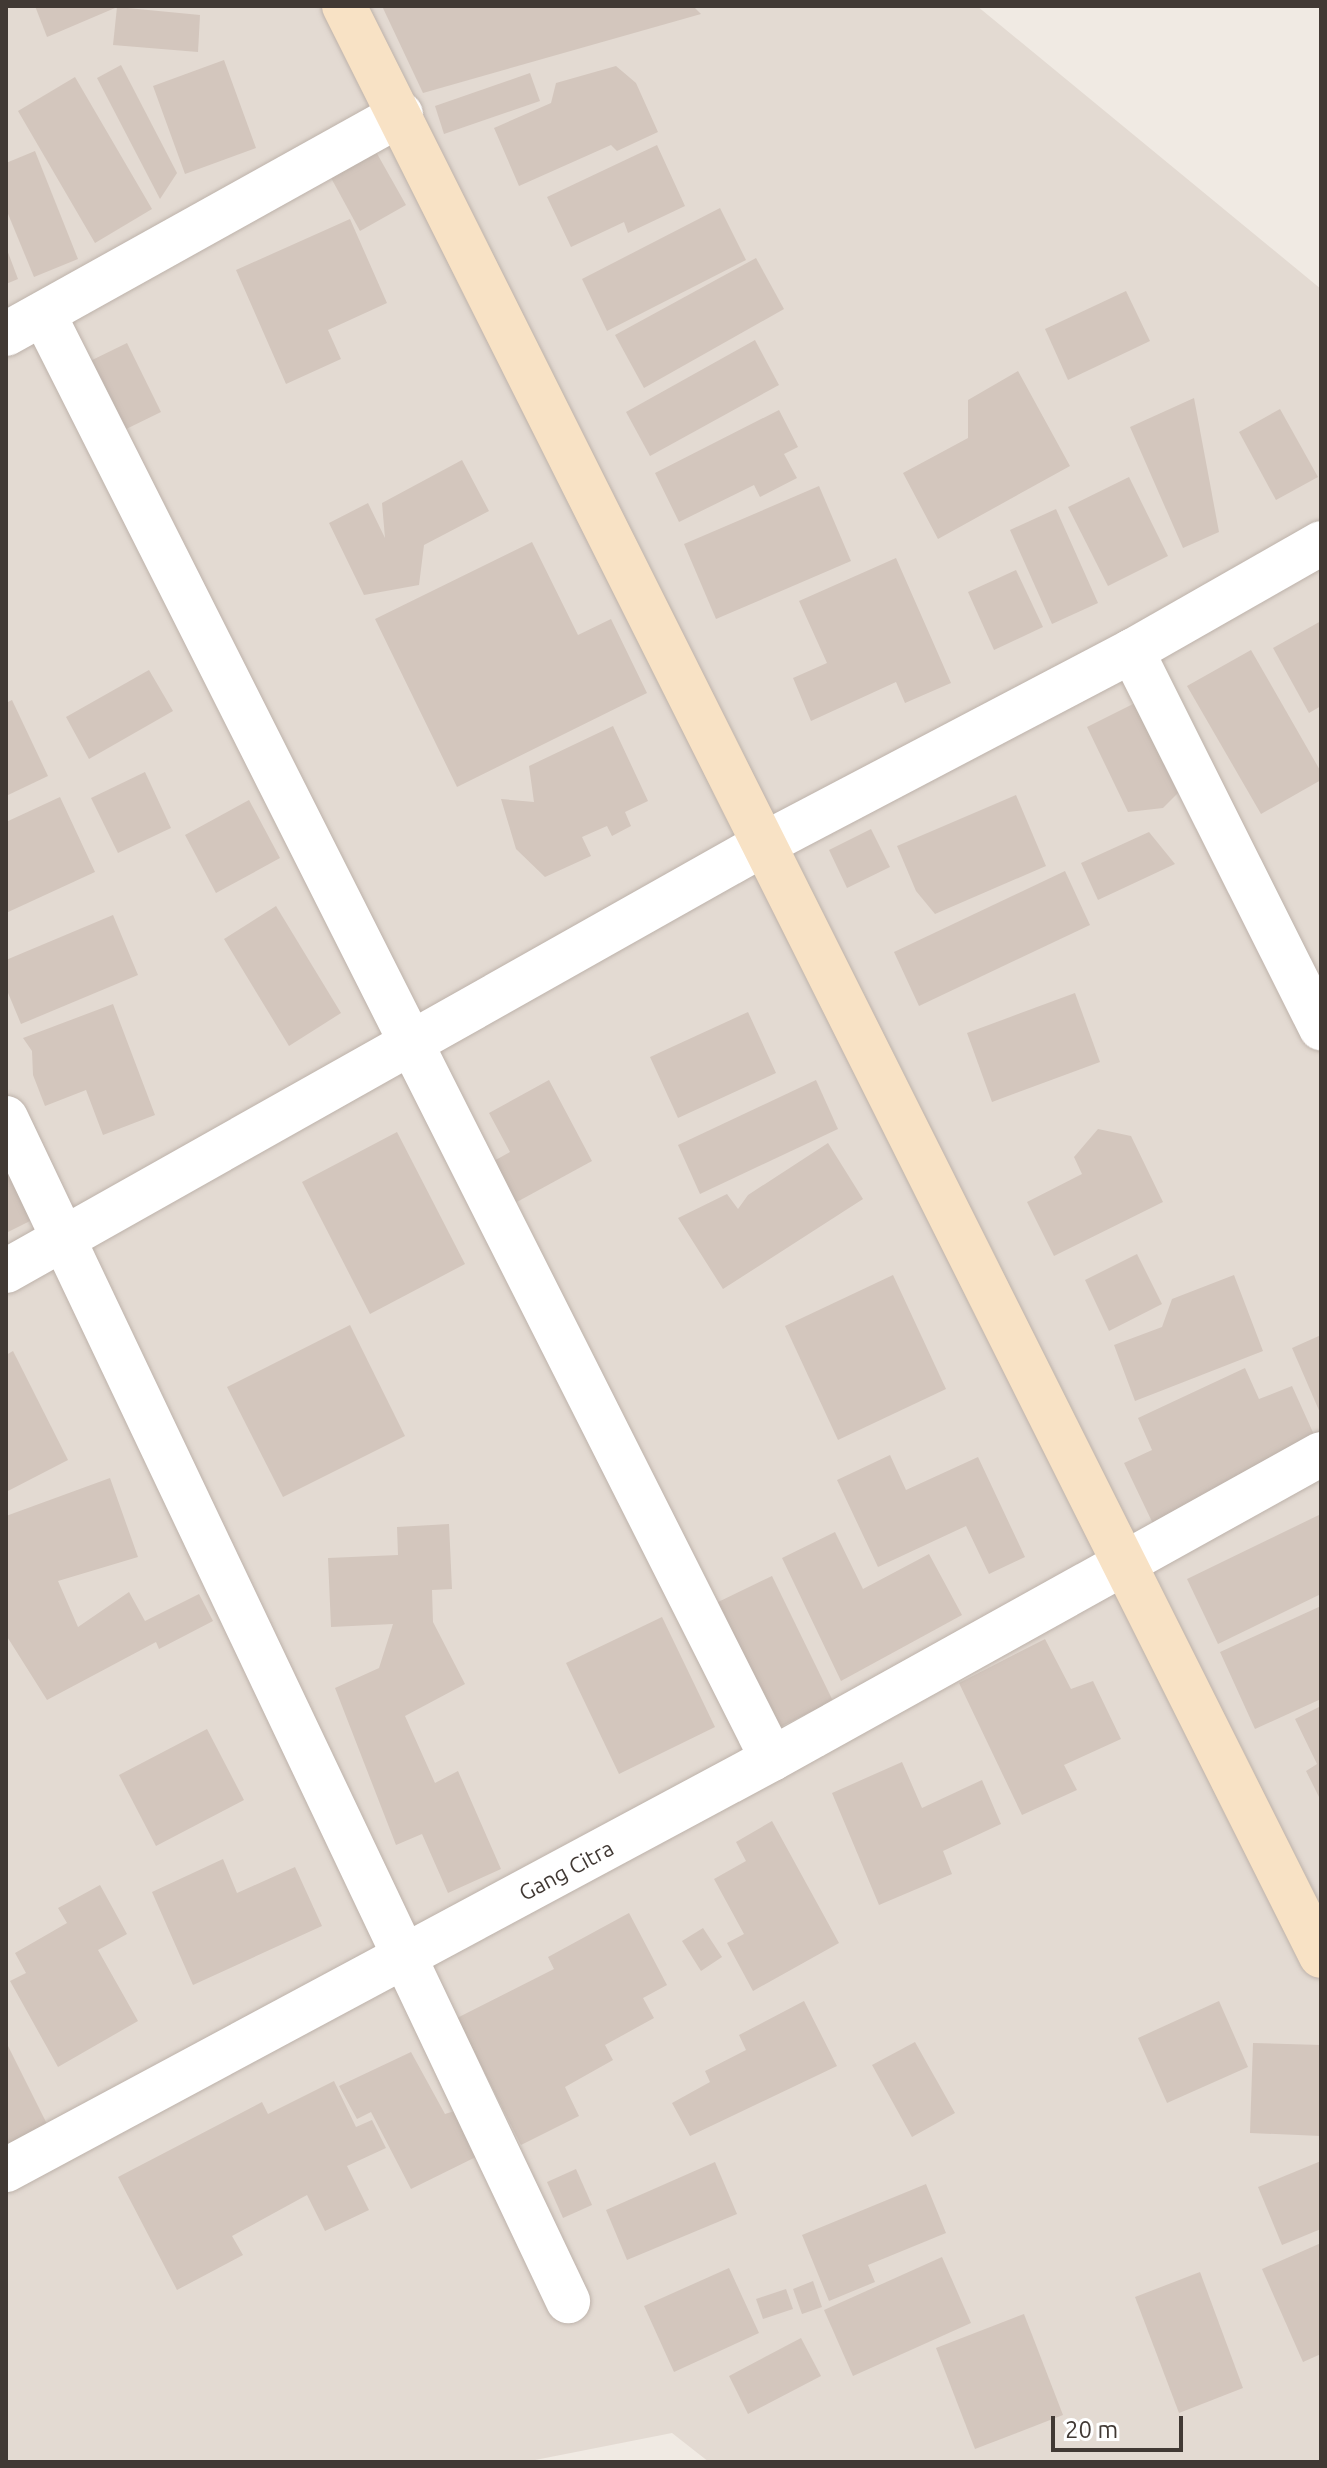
<!DOCTYPE html>
<style>
body{margin:0}
#map{position:relative;width:1327px;height:2468px;overflow:hidden;background:#f0eae3;font-family:Ubuntu,sans-serif}
div>[style]{position:absolute}
[style*='--x']{left:calc(var(--x)*1px);top:calc(var(--y)*1px);width:calc(var(--w)*1px);rotate:calc(var(--a)*1deg)}
.residential>*{inset:0;background:#e3dad2}
.building>*{inset:0;background:#d3c6bd}
.roads{filter:drop-shadow(0 0 2px #bdb2aa) drop-shadow(0 0 2px #bdb2aa)}
.street>*{height:44px;margin:-22px;padding:0 22px;transform-origin:22px;border-radius:22px;background:#fff}
.secondary>*{height:44px;margin:-22px;padding:0 22px;transform-origin:22px;border-radius:22px;background:#f8e2c5}
span{translate:-50% -50%;white-space:nowrap;text-align:center;line-height:1.15;-webkit-text-stroke:6px #fff;paint-order:stroke}
.street-label{font-size:22px;color:#413934}
.frame{position:absolute;inset:0;border:8px solid #413934;pointer-events:none}
.scale{position:absolute;left:1051px;top:2416px;width:132px;height:36px;box-sizing:border-box;border:4px solid #413934;border-top:0;padding-left:10px;font-size:24px;line-height:28px;white-space:nowrap;color:#413934;-webkit-text-stroke:6px #fff;paint-order:stroke}
</style>
<div id="map">
<div class="residential">
<i style="clip-path:polygon(6px 6px,977px 6px,1321px 289px,1321px 2462px,709px 2462px,672px 2433px,525px 2462px,6px 2462px)"></i>
</div>
<div class="building">
<i style="clip-path:polygon(35px 6px,114px 6px,115px 8px,47px 37px)"></i>
<i style="clip-path:polygon(382px 6px,693px 6px,701px 14px,423px 93px)"></i>
<i style="clip-path:polygon(117px 7px,200px 15px,198px 52px,113px 45px)"></i>
<i style="clip-path:polygon(224px 60px,256px 148px,185px 174px,153px 86px)"></i>
<i style="clip-path:polygon(121px 65px,177px 173px,160px 199px,97px 78px)"></i>
<i style="clip-path:polygon(616px 66px,636px 83px,658px 132px,617px 151px,611px 145px,519px 186px,494px 128px,551px 103px,556px 83px)"></i>
<i style="clip-path:polygon(530px 73px,540px 101px,444px 134px,435px 106px)"></i>
<i style="clip-path:polygon(75px 77px,152px 209px,95px 243px,18px 111px)"></i>
<i style="clip-path:polygon(657px 145px,685px 206px,628px 233px,624px 222px,571px 247px,547px 197px)"></i>
<i style="clip-path:polygon(375px 150px,406px 205px,360px 231px,330px 176px)"></i>
<i style="clip-path:polygon(35px 151px,78px 259px,34px 277px,6px 209px,6px 163px)"></i>
<i style="clip-path:polygon(720px 208px,746px 260px,607px 331px,582px 279px)"></i>
<i style="clip-path:polygon(350px 219px,387px 303px,328px 330px,341px 359px,286px 384px,236px 270px)"></i>
<i style="clip-path:polygon(6px 247px,18px 279px,6px 284px)"></i>
<i style="clip-path:polygon(756px 258px,784px 309px,644px 388px,615px 335px)"></i>
<i style="clip-path:polygon(1126px 291px,1150px 341px,1068px 380px,1045px 329px)"></i>
<i style="clip-path:polygon(755px 340px,779px 385px,650px 456px,626px 412px)"></i>
<i style="clip-path:polygon(127px 343px,161px 412px,118px 433px,84px 364px)"></i>
<i style="clip-path:polygon(1018px 371px,1070px 466px,938px 539px,903px 473px,968px 438px,968px 400px)"></i>
<i style="clip-path:polygon(1194px 398px,1219px 532px,1183px 548px,1130px 427px)"></i>
<i style="clip-path:polygon(1280px 409px,1318px 477px,1276px 500px,1239px 432px)"></i>
<i style="clip-path:polygon(779px 410px,798px 447px,784px 454px,797px 478px,760px 497px,754px 485px,679px 522px,655px 473px)"></i>
<i style="clip-path:polygon(462px 460px,489px 511px,424px 545px,419px 585px,364px 595px,329px 523px,368px 503px,385px 538px,382px 503px)"></i>
<i style="clip-path:polygon(1129px 477px,1168px 556px,1108px 586px,1068px 507px)"></i>
<i style="clip-path:polygon(819px 486px,851px 561px,716px 619px,684px 544px)"></i>
<i style="clip-path:polygon(1056px 509px,1098px 603px,1052px 624px,1010px 530px)"></i>
<i style="clip-path:polygon(532px 542px,578px 635px,611px 619px,647px 693px,457px 787px,375px 619px)"></i>
<i style="clip-path:polygon(896px 558px,951px 683px,905px 703px,896px 682px,811px 721px,793px 678px,827px 663px,799px 601px)"></i>
<i style="clip-path:polygon(1016px 570px,1043px 627px,994px 650px,968px 592px)"></i>
<i style="clip-path:polygon(1321px 621px,1321px 706px,1309px 713px,1273px 648px)"></i>
<i style="clip-path:polygon(1251px 650px,1321px 772px,1321px 780px,1261px 814px,1187px 686px)"></i>
<i style="clip-path:polygon(149px 670px,173px 711px,89px 759px,66px 717px)"></i>
<i style="clip-path:polygon(12px 700px,48px 776px,6px 796px,6px 703px)"></i>
<i style="clip-path:polygon(1139px 701px,1181px 790px,1163px 808px,1128px 812px,1087px 727px)"></i>
<i style="clip-path:polygon(613px 726px,648px 801px,625px 812px,631px 826px,612px 836px,607px 826px,582px 837px,591px 856px,545px 877px,516px 849px,501px 799px,534px 802px,529px 766px)"></i>
<i style="clip-path:polygon(145px 772px,171px 828px,118px 853px,91px 798px)"></i>
<i style="clip-path:polygon(1016px 795px,1046px 866px,935px 914px,916px 891px,897px 846px)"></i>
<i style="clip-path:polygon(60px 797px,95px 872px,6px 913px,6px 822px)"></i>
<i style="clip-path:polygon(249px 800px,280px 858px,216px 893px,185px 835px)"></i>
<i style="clip-path:polygon(871px 829px,890px 867px,847px 888px,829px 850px)"></i>
<i style="clip-path:polygon(1149px 832px,1175px 864px,1098px 900px,1081px 863px)"></i>
<i style="clip-path:polygon(1065px 871px,1090px 925px,919px 1006px,894px 952px)"></i>
<i style="clip-path:polygon(276px 906px,341px 1013px,289px 1046px,224px 939px)"></i>
<i style="clip-path:polygon(113px 915px,138px 975px,21px 1024px,6px 988px,6px 960px)"></i>
<i style="clip-path:polygon(1075px 993px,1100px 1062px,992px 1102px,967px 1033px)"></i>
<i style="clip-path:polygon(113px 1004px,155px 1115px,103px 1135px,86px 1090px,45px 1106px,33px 1075px,32px 1051px,23px 1038px)"></i>
<i style="clip-path:polygon(748px 1012px,776px 1073px,678px 1118px,650px 1057px)"></i>
<i style="clip-path:polygon(549px 1080px,592px 1161px,515px 1203px,492px 1162px,510px 1152px,489px 1113px)"></i>
<i style="clip-path:polygon(816px 1080px,838px 1129px,700px 1194px,678px 1145px)"></i>
<i style="clip-path:polygon(1098px 1129px,1131px 1136px,1163px 1202px,1054px 1256px,1027px 1202px,1082px 1174px,1074px 1157px)"></i>
<i style="clip-path:polygon(397px 1132px,465px 1264px,370px 1314px,302px 1182px)"></i>
<i style="clip-path:polygon(828px 1143px,863px 1199px,723px 1289px,678px 1218px,727px 1194px,738px 1209px,748px 1195px)"></i>
<i style="clip-path:polygon(6px 1164px,34px 1219px,6px 1233px)"></i>
<i style="clip-path:polygon(1137px 1254px,1162px 1304px,1109px 1331px,1085px 1280px)"></i>
<i style="clip-path:polygon(893px 1275px,946px 1389px,838px 1440px,785px 1326px)"></i>
<i style="clip-path:polygon(1234px 1275px,1263px 1351px,1135px 1401px,1114px 1345px,1162px 1327px,1172px 1299px)"></i>
<i style="clip-path:polygon(350px 1325px,405px 1436px,283px 1497px,227px 1387px)"></i>
<i style="clip-path:polygon(1321px 1335px,1321px 1415px,1292px 1348px)"></i>
<i style="clip-path:polygon(13px 1351px,68px 1460px,6px 1492px,6px 1355px)"></i>
<i style="clip-path:polygon(1245px 1368px,1259px 1399px,1292px 1386px,1321px 1450px,1156px 1530px,1124px 1463px,1152px 1450px,1138px 1418px)"></i>
<i style="clip-path:polygon(890px 1455px,906px 1490px,978px 1457px,1025px 1557px,989px 1574px,966px 1526px,878px 1567px,837px 1480px)"></i>
<i style="clip-path:polygon(110px 1478px,138px 1557px,58px 1581px,78px 1627px,129px 1592px,145px 1621px,199px 1594px,213px 1621px,159px 1649px,156px 1642px,47px 1700px,6px 1635px,6px 1516px)"></i>
<i style="clip-path:polygon(1321px 1514px,1321px 1594px,1218px 1644px,1187px 1579px)"></i>
<i style="clip-path:polygon(449px 1524px,452px 1589px,432px 1590px,433px 1622px,465px 1684px,405px 1716px,435px 1783px,458px 1771px,501px 1869px,448px 1893px,422px 1834px,396px 1845px,335px 1688px,379px 1668px,393px 1624px,331px 1627px,328px 1558px,398px 1555px,397px 1527px)"></i>
<i style="clip-path:polygon(835px 1532px,863px 1589px,929px 1554px,962px 1615px,841px 1681px,782px 1558px)"></i>
<i style="clip-path:polygon(772px 1576px,833px 1701px,774px 1730px,714px 1604px)"></i>
<i style="clip-path:polygon(1321px 1606px,1321px 1699px,1255px 1729px,1220px 1652px)"></i>
<i style="clip-path:polygon(662px 1617px,715px 1727px,619px 1774px,566px 1663px)"></i>
<i style="clip-path:polygon(1045px 1639px,1071px 1689px,1093px 1681px,1121px 1739px,1064px 1765px,1077px 1790px,1022px 1815px,959px 1683px)"></i>
<i style="clip-path:polygon(1321px 1706px,1321px 1801px,1306px 1771px,1317px 1764px,1295px 1719px)"></i>
<i style="clip-path:polygon(207px 1729px,244px 1800px,156px 1846px,119px 1775px)"></i>
<i style="clip-path:polygon(902px 1762px,922px 1808px,982px 1780px,1001px 1824px,943px 1851px,952px 1874px,879px 1905px,832px 1793px)"></i>
<i style="clip-path:polygon(772px 1821px,839px 1943px,753px 1991px,727px 1943px,744px 1934px,714px 1879px,746px 1861px,736px 1842px)"></i>
<i style="clip-path:polygon(223px 1859px,237px 1893px,295px 1867px,322px 1926px,193px 1985px,152px 1892px)"></i>
<i style="clip-path:polygon(100px 1885px,127px 1934px,98px 1950px,138px 2021px,58px 2067px,10px 1981px,26px 1973px,15px 1953px,67px 1923px,58px 1908px)"></i>
<i style="clip-path:polygon(629px 1913px,667px 1985px,643px 1998px,654px 2018px,605px 2045px,613px 2060px,565px 2087px,579px 2116px,521px 2145px,457px 2018px,554px 1969px,548px 1957px)"></i>
<i style="clip-path:polygon(703px 1928px,722px 1957px,701px 1971px,682px 1941px)"></i>
<i style="clip-path:polygon(804px 2001px,837px 2066px,690px 2136px,672px 2103px,710px 2082px,705px 2071px,746px 2050px,739px 2035px)"></i>
<i style="clip-path:polygon(1219px 2001px,1248px 2067px,1167px 2103px,1138px 2038px)"></i>
<i style="clip-path:polygon(6px 2042px,50px 2130px,6px 2153px)"></i>
<i style="clip-path:polygon(915px 2042px,955px 2113px,912px 2137px,872px 2065px)"></i>
<i style="clip-path:polygon(1253px 2043px,1321px 2045px,1321px 2136px,1250px 2133px)"></i>
<i style="clip-path:polygon(411px 2052px,445px 2114px,464px 2108px,486px 2152px,411px 2189px,371px 2112px,357px 2119px,339px 2086px)"></i>
<i style="clip-path:polygon(334px 2081px,356px 2127px,372px 2120px,386px 2148px,347px 2166px,369px 2210px,325px 2231px,307px 2195px,232px 2236px,243px 2255px,177px 2290px,118px 2177px,262px 2102px,268px 2114px)"></i>
<i style="clip-path:polygon(1321px 2161px,1321px 2229px,1282px 2245px,1258px 2187px)"></i>
<i style="clip-path:polygon(715px 2162px,737px 2214px,627px 2260px,606px 2210px)"></i>
<i style="clip-path:polygon(576px 2169px,592px 2205px,563px 2218px,547px 2182px)"></i>
<i style="clip-path:polygon(926px 2184px,946px 2233px,868px 2265px,875px 2282px,829px 2301px,802px 2235px)"></i>
<i style="clip-path:polygon(1321px 2243px,1321px 2354px,1303px 2362px,1262px 2269px)"></i>
<i style="clip-path:polygon(942px 2257px,971px 2323px,853px 2376px,824px 2310px)"></i>
<i style="clip-path:polygon(729px 2268px,759px 2333px,674px 2372px,644px 2306px)"></i>
<i style="clip-path:polygon(1200px 2272px,1243px 2388px,1179px 2413px,1135px 2297px)"></i>
<i style="clip-path:polygon(813px 2281px,822px 2307px,802px 2314px,793px 2289px)"></i>
<i style="clip-path:polygon(786px 2289px,793px 2309px,763px 2319px,756px 2299px)"></i>
<i style="clip-path:polygon(1024px 2314px,1063px 2415px,975px 2449px,936px 2348px)"></i>
<i style="clip-path:polygon(801px 2338px,821px 2376px,748px 2414px,729px 2376px)"></i>
</div>
<div class="roads">
<div class="street">
<i style="--x:44;--y:315;--w:1617;--a:63.24"></i>
<i style="--x:6;--y:334;--w:452;--a:-29.1"></i>
<i style="--x:1132;--y:651;--w:422;--a:63.4"></i>
<i style="--x:6;--y:1118;--w:1310;--a:64.59"></i>
<i style="--x:6;--y:1271;--w:870;--a:-29.39"></i>
<i style="--x:764;--y:844;--w:416;--a:-27.7"></i>
<i style="--x:1132;--y:651;--w:218;--a:-29.7"></i>
<i style="--x:6;--y:2170;--w:869;--a:-28.22"></i>
<i style="--x:772;--y:1759;--w:628;--a:-29.05"></i>
</div>
<div class="secondary">
<i style="--x:344;--y:6;--w:2181;--a:63.39"></i>
</div>
</div>
<div class="street-label">
<span style="left:566px;top:1870px;rotate:-28deg">Gang Citra</span>
</div>
<div class="frame"></div>
<div class="scale">20 m</div>
</div>
